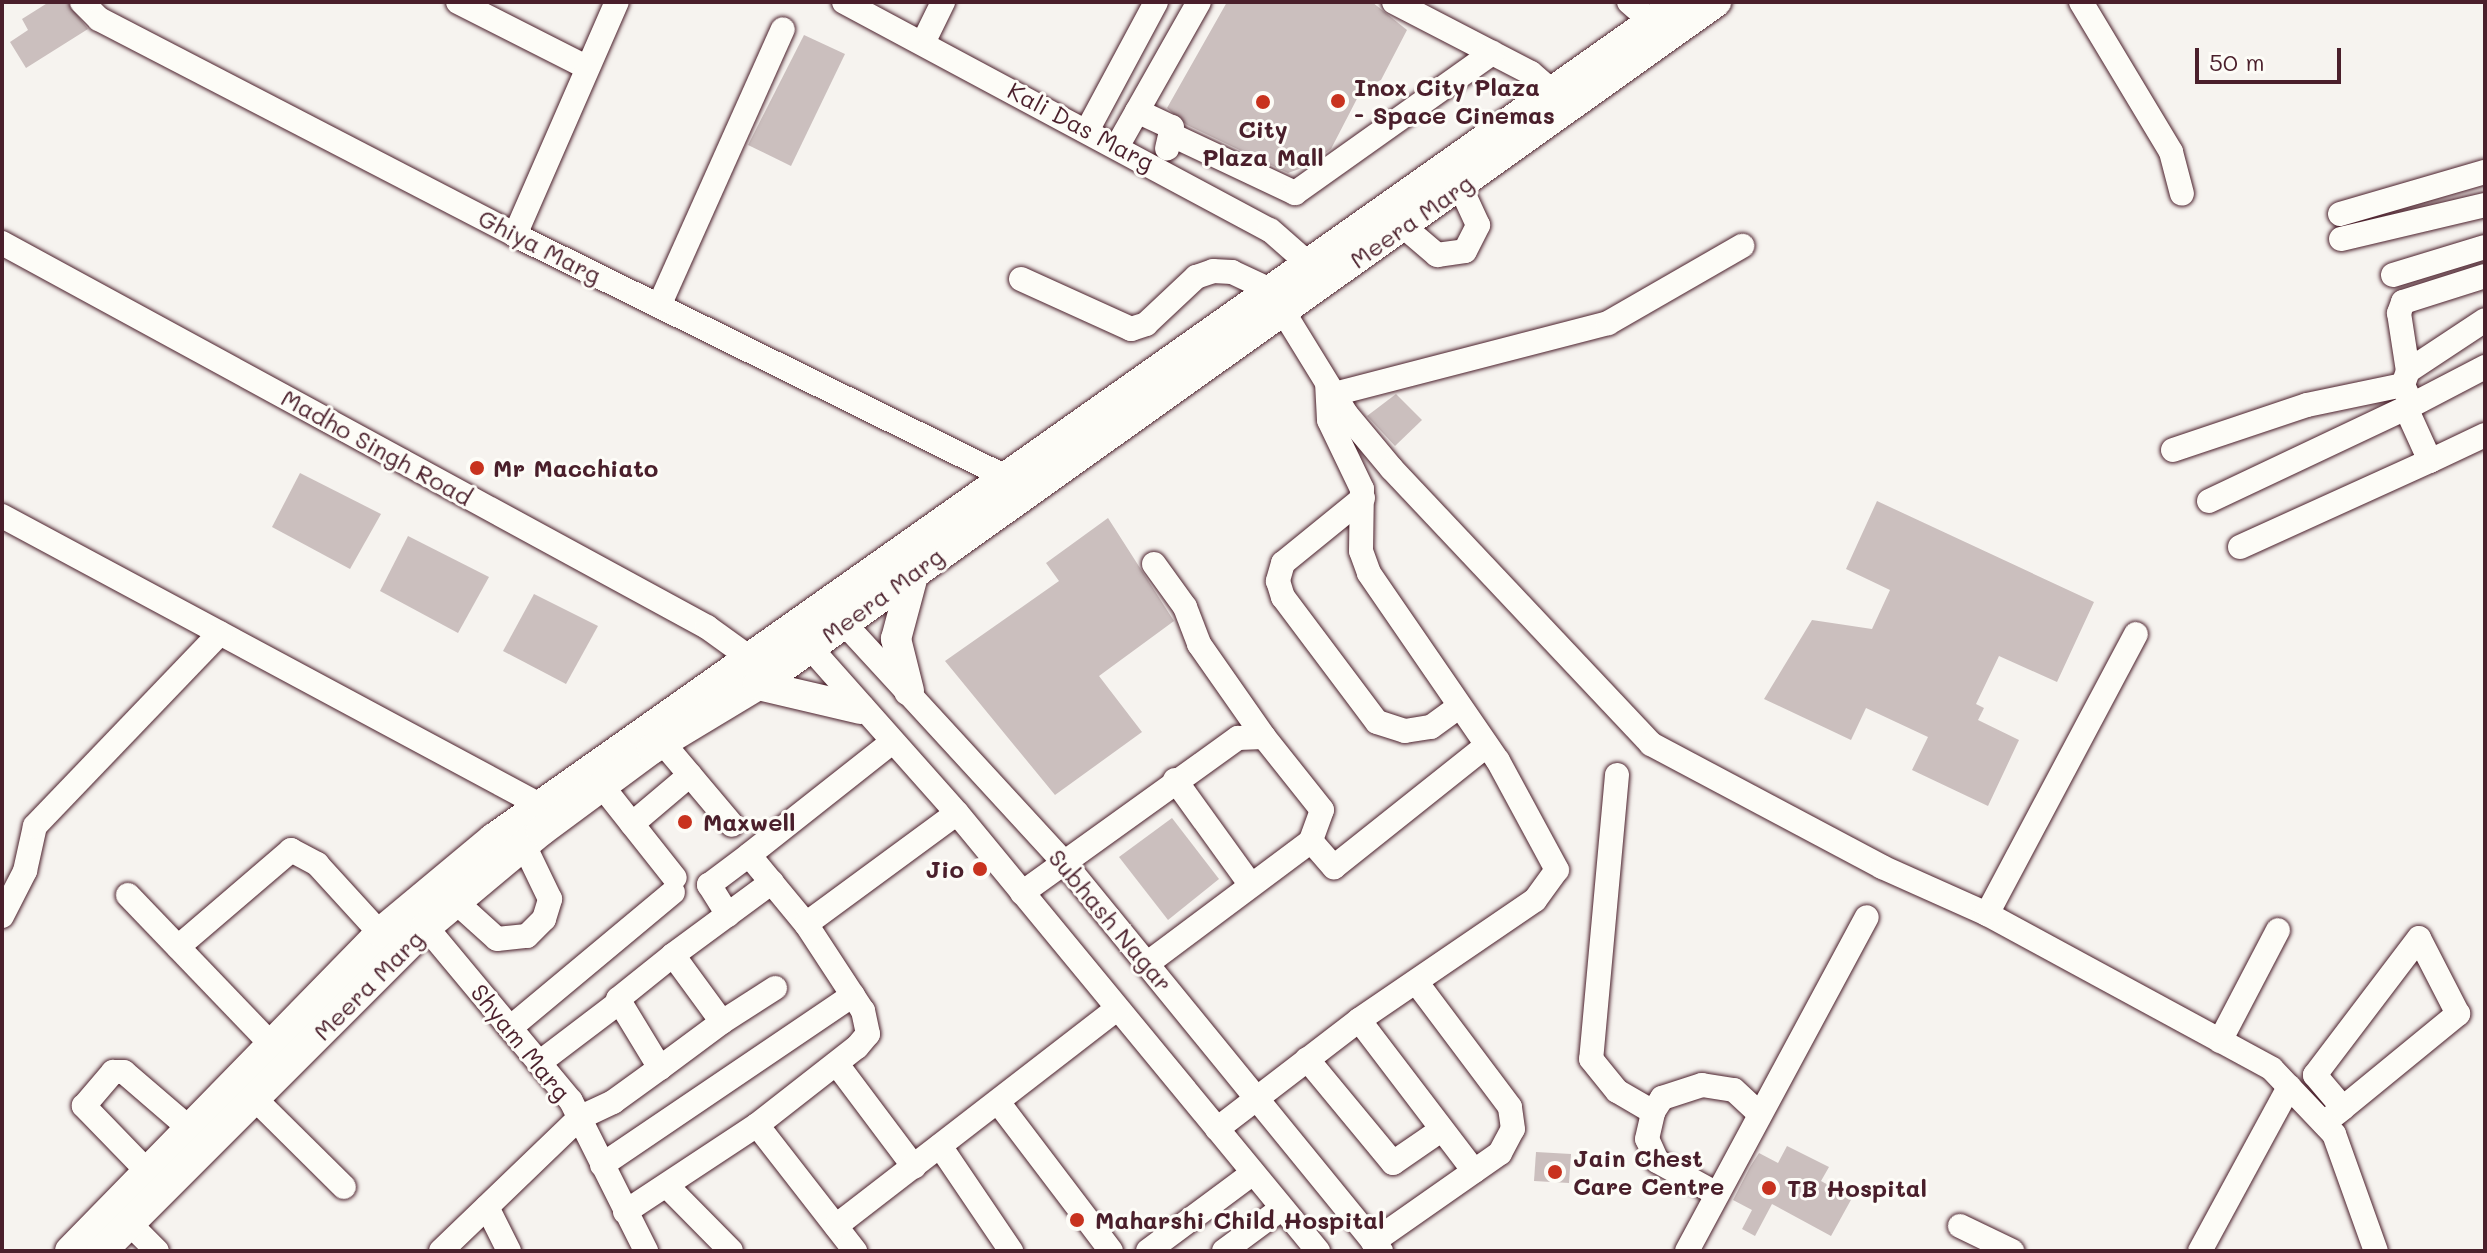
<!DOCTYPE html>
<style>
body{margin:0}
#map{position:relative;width:2487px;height:1253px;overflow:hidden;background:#f6f3ef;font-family:Mali,sans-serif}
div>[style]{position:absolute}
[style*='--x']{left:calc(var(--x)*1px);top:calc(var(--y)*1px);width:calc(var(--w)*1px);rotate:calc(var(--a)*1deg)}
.building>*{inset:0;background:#cbbfbe}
.roads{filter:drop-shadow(0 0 2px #4a1f2b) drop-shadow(0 0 2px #4a1f2b)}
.minor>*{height:24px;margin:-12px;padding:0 12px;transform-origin:12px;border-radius:12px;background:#fdfcf7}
.major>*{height:30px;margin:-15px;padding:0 15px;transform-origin:15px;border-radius:15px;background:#fdfcf7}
.dots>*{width:22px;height:22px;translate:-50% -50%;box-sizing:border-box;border:4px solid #fdfcf7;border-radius:50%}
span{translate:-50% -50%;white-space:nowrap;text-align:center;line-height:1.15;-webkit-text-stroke:6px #fdfcf7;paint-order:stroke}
.poi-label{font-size:24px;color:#4a1f2b;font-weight:700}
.left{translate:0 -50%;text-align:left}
.right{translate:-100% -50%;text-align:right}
.street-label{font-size:24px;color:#4a1f2b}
.frame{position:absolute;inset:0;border:4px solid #4a1f2b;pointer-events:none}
.scale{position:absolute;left:2195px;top:48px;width:146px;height:36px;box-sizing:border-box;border:4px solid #4a1f2b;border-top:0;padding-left:10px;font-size:24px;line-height:28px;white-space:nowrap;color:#4a1f2b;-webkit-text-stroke:6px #fdfcf7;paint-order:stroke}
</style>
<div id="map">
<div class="building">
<i style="clip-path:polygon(49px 2px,67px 2px,88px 29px,26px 68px,10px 42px,28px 30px,22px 19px)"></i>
<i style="clip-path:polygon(1227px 2px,1372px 2px,1407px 30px,1381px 80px,1362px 89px,1331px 149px,1305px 167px,1288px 173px,1187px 125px,1167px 108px)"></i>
<i style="clip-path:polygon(804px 35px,845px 54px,791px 166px,748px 145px)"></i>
<i style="clip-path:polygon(1396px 394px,1422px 420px,1395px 446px,1367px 416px)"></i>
<i style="clip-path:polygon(300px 473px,381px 514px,350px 569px,272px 527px)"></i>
<i style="clip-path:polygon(1877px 501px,2094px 602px,2057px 682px,1999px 656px,1976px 704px,1984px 708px,1978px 720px,2019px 740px,1988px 806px,1912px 770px,1928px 737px,1866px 708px,1851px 740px,1764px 699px,1812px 620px,1872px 629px,1890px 590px,1846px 569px)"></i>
<i style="clip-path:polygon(1108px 518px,1174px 621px,1099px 676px,1142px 732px,1055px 795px,945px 661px,1059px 581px,1046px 563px)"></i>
<i style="clip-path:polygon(408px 536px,489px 577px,458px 633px,380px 591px)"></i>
<i style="clip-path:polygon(534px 594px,598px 626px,566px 684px,503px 651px)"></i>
<i style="clip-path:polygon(1172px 818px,1219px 879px,1168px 920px,1119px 857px)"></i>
<i style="clip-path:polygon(1787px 1146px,1829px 1167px,1821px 1181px,1852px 1198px,1831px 1236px,1772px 1204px,1755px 1236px,1742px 1229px,1752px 1210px,1733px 1200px,1750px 1167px,1759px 1153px,1778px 1163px)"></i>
<i style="clip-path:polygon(1536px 1152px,1571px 1154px,1569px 1183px,1534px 1181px)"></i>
</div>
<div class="roads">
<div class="minor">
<i style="--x:82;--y:2;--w:24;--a:45"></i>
<i style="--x:99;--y:19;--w:469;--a:27.4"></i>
<i style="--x:515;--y:235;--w:547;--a:26.24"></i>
<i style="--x:458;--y:2;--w:144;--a:26.9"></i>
<i style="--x:844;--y:2;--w:483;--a:28.2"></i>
<i style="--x:1270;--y:230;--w:65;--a:41.3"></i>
<i style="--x:1394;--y:2;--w:154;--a:27.4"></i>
<i style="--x:1531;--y:73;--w:30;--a:41"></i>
<i style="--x:1629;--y:2;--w:30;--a:41"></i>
<i style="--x:2081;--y:2;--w:175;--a:59"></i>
<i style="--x:2171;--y:152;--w:43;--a:75.3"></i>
<i style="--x:923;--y:43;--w:46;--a:-64"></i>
<i style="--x:1137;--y:111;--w:38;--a:25"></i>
<i style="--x:1172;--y:127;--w:22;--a:103"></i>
<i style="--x:1088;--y:129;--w:144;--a:-61.8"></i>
<i style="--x:1174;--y:136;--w:134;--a:25.2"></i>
<i style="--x:1295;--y:193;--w:242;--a:-35.4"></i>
<i style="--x:1118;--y:145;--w:164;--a:-60.5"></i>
<i style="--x:2340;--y:214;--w:151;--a:-16.2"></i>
<i style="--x:1403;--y:226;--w:45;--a:40.5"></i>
<i style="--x:1437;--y:255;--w:28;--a:-8"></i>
<i style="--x:1465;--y:251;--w:29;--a:-63"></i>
<i style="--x:1478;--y:225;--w:43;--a:-114.8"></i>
<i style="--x:515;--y:235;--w:254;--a:-66.4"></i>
<i style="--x:2341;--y:239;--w:148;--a:-13.3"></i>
<i style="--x:2;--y:243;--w:803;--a:28.58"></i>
<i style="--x:707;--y:627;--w:67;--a:35.8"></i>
<i style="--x:2393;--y:275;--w:96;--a:-16.9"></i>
<i style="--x:2485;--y:276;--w:86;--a:162.4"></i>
<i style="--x:2403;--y:302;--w:12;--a:110"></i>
<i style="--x:2399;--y:313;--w:59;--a:81.2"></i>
<i style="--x:2408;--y:371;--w:15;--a:110"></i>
<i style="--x:2403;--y:385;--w:22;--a:66"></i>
<i style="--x:2412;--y:405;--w:82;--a:-27.5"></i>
<i style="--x:1021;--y:279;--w:121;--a:24.4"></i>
<i style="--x:1131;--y:329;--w:16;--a:-18"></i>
<i style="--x:1146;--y:324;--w:69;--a:-43.2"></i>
<i style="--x:1196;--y:277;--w:18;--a:-19"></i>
<i style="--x:1213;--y:271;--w:19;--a:3"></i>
<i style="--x:1232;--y:272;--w:42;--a:25.3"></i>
<i style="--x:1270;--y:290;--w:147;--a:58.4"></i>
<i style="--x:1347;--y:415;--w:70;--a:50.2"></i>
<i style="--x:1392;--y:469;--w:378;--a:46.7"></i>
<i style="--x:1651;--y:744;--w:262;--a:28"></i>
<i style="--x:1882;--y:867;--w:115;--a:24.1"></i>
<i style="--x:1987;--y:914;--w:324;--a:28.5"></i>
<i style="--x:2272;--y:1069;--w:90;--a:46.4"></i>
<i style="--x:2334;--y:1134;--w:124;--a:70.3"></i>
<i style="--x:659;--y:306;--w:303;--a:-65.9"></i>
<i style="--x:2408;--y:371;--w:92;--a:-33.5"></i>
<i style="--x:1334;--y:394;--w:283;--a:-14.5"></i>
<i style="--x:1608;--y:323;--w:155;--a:-29.9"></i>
<i style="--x:2406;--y:408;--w:58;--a:65.6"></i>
<i style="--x:2430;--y:461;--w:61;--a:-25.3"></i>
<i style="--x:2173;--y:450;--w:141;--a:-18.6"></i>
<i style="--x:2307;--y:405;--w:98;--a:-11.8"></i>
<i style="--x:1363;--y:498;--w:103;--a:140.9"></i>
<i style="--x:1283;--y:563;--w:19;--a:106"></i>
<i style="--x:1278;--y:581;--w:17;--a:73"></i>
<i style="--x:1283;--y:597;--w:156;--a:53.1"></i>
<i style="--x:1377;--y:722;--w:29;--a:18"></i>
<i style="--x:1405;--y:731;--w:26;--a:-9"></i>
<i style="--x:1431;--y:727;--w:34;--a:-36"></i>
<i style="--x:2209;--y:501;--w:225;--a:-25.3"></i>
<i style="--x:2;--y:516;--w:608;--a:28.25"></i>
<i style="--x:2240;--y:547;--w:209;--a:-24.4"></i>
<i style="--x:1154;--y:564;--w:53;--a:54.2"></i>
<i style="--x:1185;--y:607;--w:40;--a:69"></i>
<i style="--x:1199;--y:644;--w:113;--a:55"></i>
<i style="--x:832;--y:610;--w:340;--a:47.4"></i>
<i style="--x:1062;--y:860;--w:505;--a:50.79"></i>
<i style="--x:799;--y:635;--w:238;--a:48.4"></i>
<i style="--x:957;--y:813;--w:568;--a:50.5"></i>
<i style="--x:663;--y:743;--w:107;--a:49.9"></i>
<i style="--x:1617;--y:775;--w:285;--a:95.2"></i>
<i style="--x:1591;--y:1059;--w:41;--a:50.9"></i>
<i style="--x:1617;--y:1091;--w:42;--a:30.3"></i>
<i style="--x:1175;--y:780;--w:128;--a:54.2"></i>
<i style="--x:602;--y:786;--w:117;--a:51.6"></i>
<i style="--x:632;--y:824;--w:76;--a:-40.2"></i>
<i style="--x:1311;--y:841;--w:35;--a:49"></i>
<i style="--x:1334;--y:867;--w:194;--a:-38.5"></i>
<i style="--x:1022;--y:893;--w:266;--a:-35.7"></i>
<i style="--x:1238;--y:738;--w:26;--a:-2"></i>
<i style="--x:1264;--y:737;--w:93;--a:51.5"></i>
<i style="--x:1322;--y:810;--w:33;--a:110"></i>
<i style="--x:1311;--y:841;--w:204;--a:143.2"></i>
<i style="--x:128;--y:895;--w:207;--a:46.2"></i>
<i style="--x:456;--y:902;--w:55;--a:42.1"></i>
<i style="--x:497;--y:939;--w:30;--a:-6"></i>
<i style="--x:527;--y:936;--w:24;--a:-45"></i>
<i style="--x:544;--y:919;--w:21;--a:-73"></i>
<i style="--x:550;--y:899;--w:60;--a:-115.7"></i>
<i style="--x:1987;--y:914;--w:317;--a:-62"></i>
<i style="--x:728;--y:915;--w:36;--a:-122"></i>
<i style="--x:709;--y:885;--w:50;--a:-36.9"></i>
<i style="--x:2;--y:916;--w:51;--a:-62.9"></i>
<i style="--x:25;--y:871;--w:46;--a:-77.5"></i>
<i style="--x:35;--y:826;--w:267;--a:-46.2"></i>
<i style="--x:806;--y:924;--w:89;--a:-129.6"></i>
<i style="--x:749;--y:855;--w:181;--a:-38.3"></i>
<i style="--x:426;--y:927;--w:226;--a:50.2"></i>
<i style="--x:571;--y:1101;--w:168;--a:63.4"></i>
<i style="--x:178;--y:947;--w:149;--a:-40.6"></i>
<i style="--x:291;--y:850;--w:30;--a:28"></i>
<i style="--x:317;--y:864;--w:111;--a:47.6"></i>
<i style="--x:673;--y:955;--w:123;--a:-36.4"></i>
<i style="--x:1359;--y:1020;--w:190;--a:52.7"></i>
<i style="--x:722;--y:1022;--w:63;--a:-32.7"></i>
<i style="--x:510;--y:1028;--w:212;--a:-39.8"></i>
<i style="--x:2220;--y:1041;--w:125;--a:-62.4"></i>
<i style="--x:1307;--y:1059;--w:135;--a:50.4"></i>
<i style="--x:1393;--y:1163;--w:58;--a:-34.5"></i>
<i style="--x:539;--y:1063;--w:99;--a:-37.2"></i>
<i style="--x:839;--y:1067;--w:125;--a:53.1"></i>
<i style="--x:255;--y:1099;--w:125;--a:44.7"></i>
<i style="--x:998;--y:1102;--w:187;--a:52.8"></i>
<i style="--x:2324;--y:1123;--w:24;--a:-38"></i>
<i style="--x:2343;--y:1108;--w:149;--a:-39.3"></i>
<i style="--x:2458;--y:1014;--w:85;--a:-117.2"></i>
<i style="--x:2419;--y:938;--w:172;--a:127.2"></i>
<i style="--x:2315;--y:1075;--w:43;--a:49.7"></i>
<i style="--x:757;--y:1125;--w:160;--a:52.1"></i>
<i style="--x:1217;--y:1129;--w:179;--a:-37.5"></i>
<i style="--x:1359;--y:1020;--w:213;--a:-34.3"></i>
<i style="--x:1535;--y:900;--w:37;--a:-54"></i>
<i style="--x:1557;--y:870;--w:124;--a:-118.4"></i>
<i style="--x:1498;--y:761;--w:228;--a:-124.5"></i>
<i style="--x:1369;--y:573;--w:23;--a:-110"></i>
<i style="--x:1361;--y:551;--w:62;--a:-89.1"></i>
<i style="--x:1362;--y:489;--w:76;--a:-115.6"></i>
<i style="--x:1329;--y:420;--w:34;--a:-93"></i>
<i style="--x:940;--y:1146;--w:127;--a:55.9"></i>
<i style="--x:602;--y:1165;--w:303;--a:-34.1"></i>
<i style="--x:147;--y:1171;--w:91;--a:-134.1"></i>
<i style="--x:84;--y:1106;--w:45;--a:-49.5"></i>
<i style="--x:113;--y:1072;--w:11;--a:0"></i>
<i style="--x:124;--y:1072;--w:86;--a:40.7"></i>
<i style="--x:667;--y:1186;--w:91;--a:45.4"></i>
<i style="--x:1717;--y:1194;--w:68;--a:-151.2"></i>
<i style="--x:1657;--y:1161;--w:24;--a:-114"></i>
<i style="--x:1647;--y:1139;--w:28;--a:-77"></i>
<i style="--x:1653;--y:1112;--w:17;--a:-57"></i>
<i style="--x:1662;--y:1098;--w:42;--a:-18"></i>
<i style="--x:1702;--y:1085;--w:32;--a:9"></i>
<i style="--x:1734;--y:1090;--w:33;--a:43"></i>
<i style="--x:487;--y:1207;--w:49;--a:63.4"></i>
<i style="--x:625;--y:1212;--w:158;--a:-33.4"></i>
<i style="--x:757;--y:1125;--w:127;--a:-38"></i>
<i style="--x:857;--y:1047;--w:17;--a:-50"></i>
<i style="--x:868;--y:1034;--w:24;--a:-102"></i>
<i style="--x:863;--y:1011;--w:104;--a:-123.2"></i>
<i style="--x:806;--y:924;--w:187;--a:-36.3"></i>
<i style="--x:130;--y:1224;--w:38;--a:45"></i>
<i style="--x:836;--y:1226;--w:355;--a:-37.7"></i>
<i style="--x:1960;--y:1226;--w:58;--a:25.7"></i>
<i style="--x:1373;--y:1242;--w:155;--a:-35"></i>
<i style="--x:1500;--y:1153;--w:27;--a:-62"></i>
<i style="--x:1513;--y:1129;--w:22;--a:-98"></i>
<i style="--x:1510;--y:1107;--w:156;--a:-126.9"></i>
<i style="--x:441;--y:1251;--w:192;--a:-43.9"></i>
<i style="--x:579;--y:1118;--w:38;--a:-25"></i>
<i style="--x:613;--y:1102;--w:58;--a:-35.9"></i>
<i style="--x:660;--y:1068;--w:77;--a:-36.6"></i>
<i style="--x:722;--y:1022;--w:83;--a:-126.2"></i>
<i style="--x:673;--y:955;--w:70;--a:141.3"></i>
<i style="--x:618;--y:999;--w:81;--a:58.7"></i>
<i style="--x:1148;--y:1251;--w:131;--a:-36.6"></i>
<i style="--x:1224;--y:1251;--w:71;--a:-36.4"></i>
<i style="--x:1687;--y:1251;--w:379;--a:-61.7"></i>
<i style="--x:2200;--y:1251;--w:187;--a:-61.5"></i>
</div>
<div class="major">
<i style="--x:758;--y:685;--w:105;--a:13.2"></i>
<i style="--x:909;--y:691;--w:54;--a:-104"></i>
<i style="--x:896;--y:639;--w:69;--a:-75"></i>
<i style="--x:70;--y:1251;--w:446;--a:-45.7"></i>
<i style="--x:381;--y:932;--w:147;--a:-39.8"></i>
<i style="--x:494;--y:838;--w:1450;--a:-35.2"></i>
<i style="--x:102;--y:1251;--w:458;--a:-45"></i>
<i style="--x:426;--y:927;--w:150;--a:-39.9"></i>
<i style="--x:541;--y:831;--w:138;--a:-36.5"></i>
<i style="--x:652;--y:749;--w:124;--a:-31.1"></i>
<i style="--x:758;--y:685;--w:1177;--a:-35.49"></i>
</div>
</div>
<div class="dots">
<i style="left:1338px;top:101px;background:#c8321e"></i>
<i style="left:1263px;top:102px;background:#c8321e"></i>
<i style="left:477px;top:468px;background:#c8321e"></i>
<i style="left:685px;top:822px;background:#c8321e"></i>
<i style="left:980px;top:869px;background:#c8321e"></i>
<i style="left:1555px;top:1172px;background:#c8321e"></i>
<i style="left:1769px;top:1188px;background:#c8321e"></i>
<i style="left:1077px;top:1220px;background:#c8321e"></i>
</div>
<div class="poi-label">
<span class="left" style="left:1354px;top:101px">Inox City Plaza<br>- Space Cinemas</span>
<span style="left:1263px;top:143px">City<br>Plaza Mall</span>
<span class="left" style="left:493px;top:468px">Mr Macchiato</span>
<span class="left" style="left:703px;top:822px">Maxwell</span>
<span class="right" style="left:964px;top:869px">Jio</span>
<span class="left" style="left:1573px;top:1172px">Jain Chest<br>Care Centre</span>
<span class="left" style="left:1787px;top:1188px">TB Hospital</span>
<span class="left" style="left:1095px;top:1220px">Maharshi Child Hospital</span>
</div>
<div class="street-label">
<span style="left:1081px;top:126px;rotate:28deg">Kali Das Marg</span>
<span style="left:1411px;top:221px;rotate:-35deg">Meera Marg</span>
<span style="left:540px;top:246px;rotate:27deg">Ghiya Marg</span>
<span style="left:377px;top:447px;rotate:29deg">Madho Singh Road</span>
<span style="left:882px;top:595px;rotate:-36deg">Meera Marg</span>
<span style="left:1111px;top:920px;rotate:50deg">Subhash Nagar</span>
<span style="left:368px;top:985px;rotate:-45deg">Meera Marg</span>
<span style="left:521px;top:1042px;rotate:51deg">Shyam Marg</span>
</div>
<div class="frame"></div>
<div class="scale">50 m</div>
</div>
